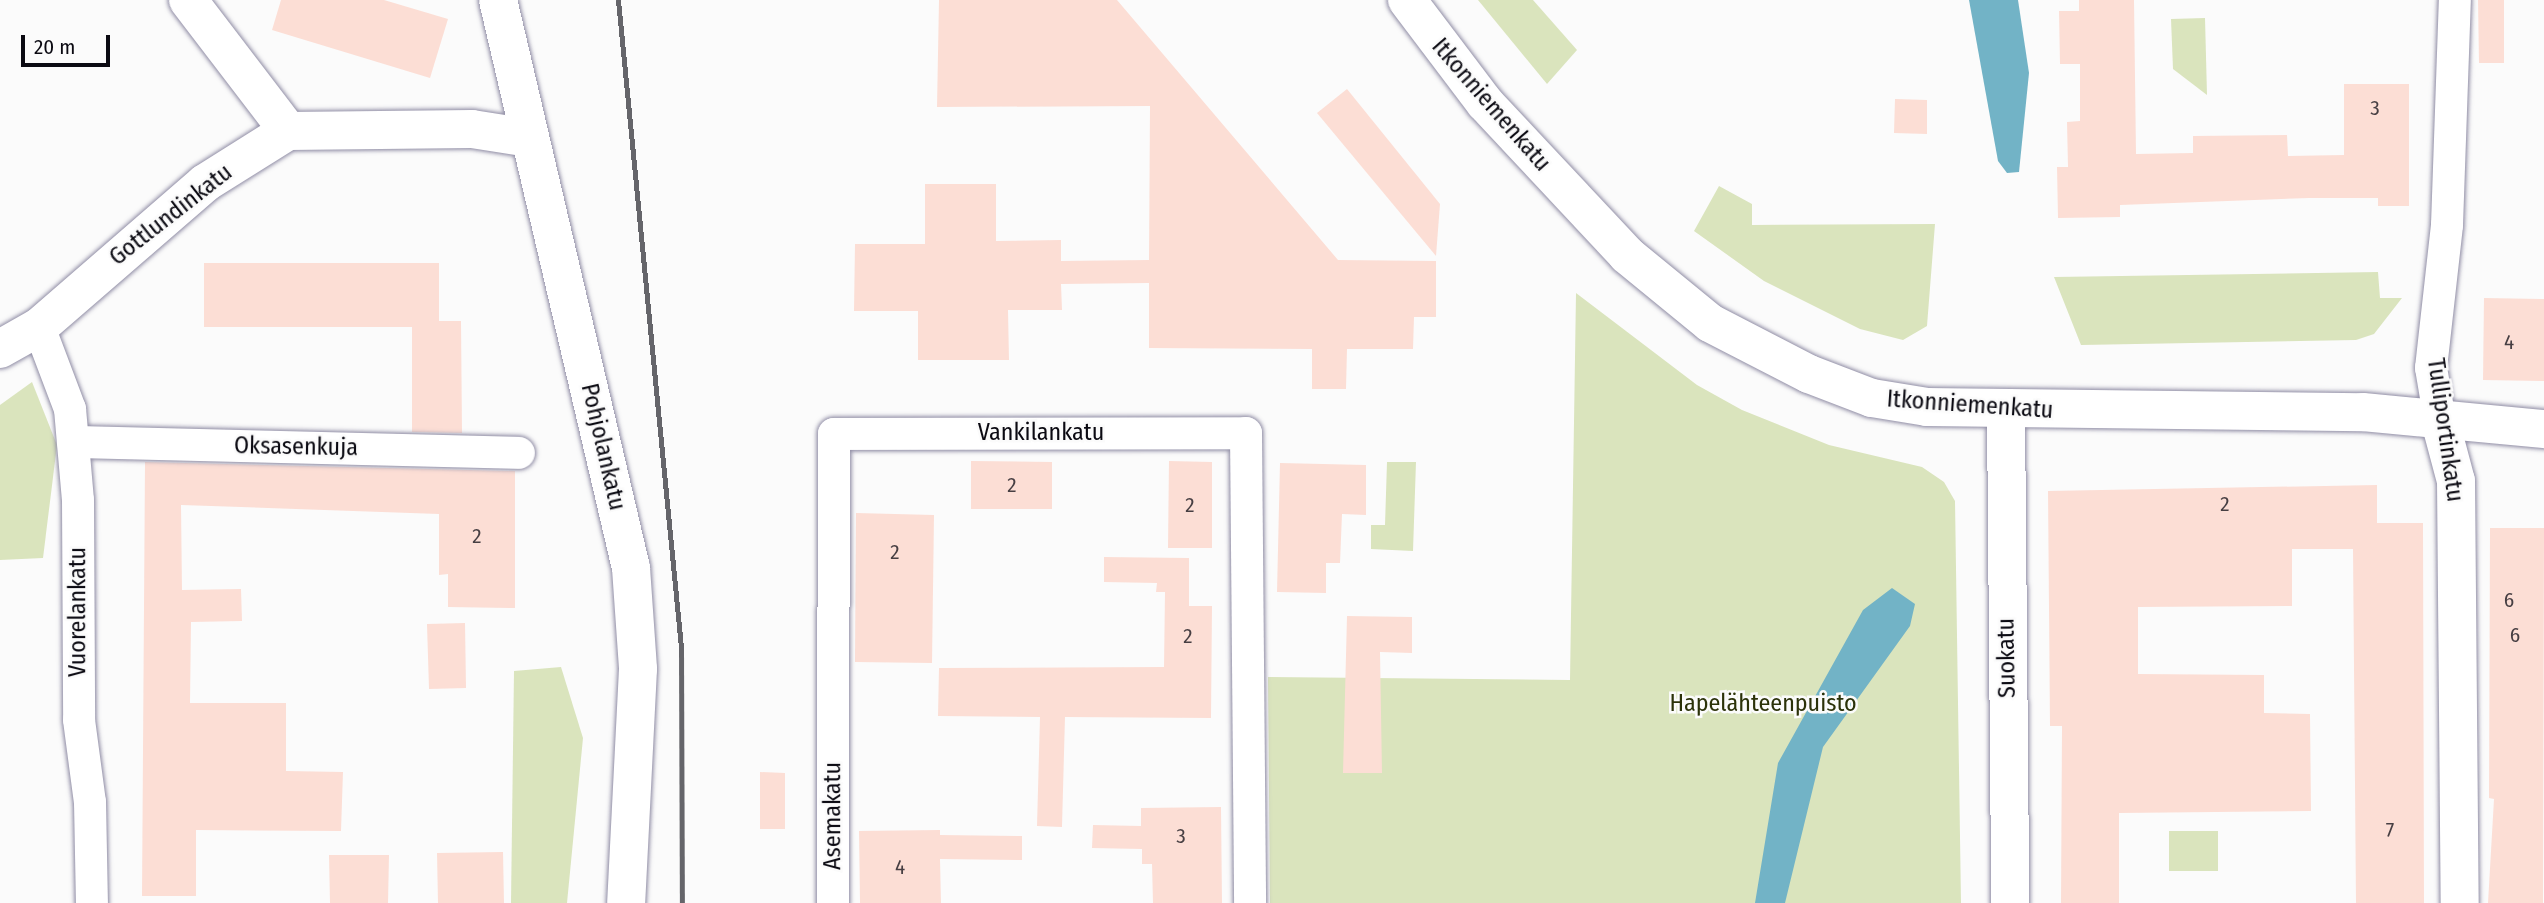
<!DOCTYPE html>
<meta charset="utf-8">
<style>
body{margin:0}
#map{position:relative;width:2544px;height:903px;overflow:hidden;background:#fbfbfb;font-family:"Fira Sans Condensed",sans-serif}
div>[style]{position:absolute}
[style*='--x']{left:calc(var(--x)*1px);top:calc(var(--y)*1px);width:calc(var(--w)*1px);rotate:calc(var(--a)*1deg)}
.green>*{inset:0;background:#dae4bd}
.water>*{inset:0;background:#72b3c6}
.building>*{inset:0;background:#fcded5}
.roads{filter:drop-shadow(0 0 2px #908da5) drop-shadow(0 0 2px #908da5)}
.street>*{height:32px;margin:-16px;padding:0 16px;transform-origin:16px;border-radius:16px;background:#fff}
.secondary>*{height:38px;margin:-19px;padding:0 19px;transform-origin:19px;border-radius:19px;background:#fff}
.rail>*{height:5px;margin:-2.5px;padding:0 2.5px;transform-origin:2.5px;border-radius:2.5px;background:#65656a}
span{translate:-50% -50%;white-space:nowrap;text-align:center;line-height:1.15;-webkit-text-stroke:5px #fbfbfb;paint-order:stroke}
.number-label{font-size:21px;color:#473f43}
.number-label span{-webkit-text-stroke-width:0}
.street-label{font-size:24px;color:#0b0a12}
.park-label{font-size:24px;color:#2b3209}
.scale{position:absolute;left:21px;top:35px;width:89px;height:32px;box-sizing:border-box;border:4px solid #0b0a12;border-top:0;padding-left:9px;font-size:21px;line-height:24px;white-space:nowrap;color:#0b0a12;-webkit-text-stroke:5px #fbfbfb;paint-order:stroke}
</style>
<div id="map">
<div class="green">
<i style="clip-path:polygon(1478px 0,1533px 0,1577px 50px,1547px 84px)"></i>
<i style="clip-path:polygon(2205px 18px,2207px 95px,2173px 69px,2171px 19px)"></i>
<i style="clip-path:polygon(1719px 186px,1752px 204px,1752px 225px,1935px 224px,1927px 326px,1903px 340px,1860px 329px,1764px 281px,1694px 231px)"></i>
<i style="clip-path:polygon(2378px 272px,2380px 298px,2402px 298px,2374px 334px,2356px 340px,2081px 345px,2054px 277px)"></i>
<i style="clip-path:polygon(1576px 293px,1697px 385px,1742px 410px,1829px 445px,1922px 467px,1944px 482px,1955px 501px,1961px 903px,1270px 903px,1268px 677px,1570px 680px)"></i>
<i style="clip-path:polygon(32px 382px,57px 445px,43px 558px,0 560px,0 405px)"></i>
<i style="clip-path:polygon(1387px 462px,1416px 462px,1413px 551px,1371px 549px,1371px 525px,1385px 525px)"></i>
<i style="clip-path:polygon(561px 667px,583px 738px,567px 903px,511px 903px,514px 671px)"></i>
<i style="clip-path:polygon(2169px 831px,2218px 831px,2218px 871px,2169px 871px)"></i>
</div>
<div class="water">
<i style="clip-path:polygon(1969px 0,2018px 0,2029px 73px,2019px 172px,2007px 173px,1998px 161px)"></i>
<i style="clip-path:polygon(1892px 588px,1915px 604px,1910px 626px,1823px 747px,1785px 903px,1755px 903px,1778px 763px,1863px 610px)"></i>
</div>
<div class="building">
<i style="clip-path:polygon(281px 0,384px 0,448px 19px,430px 78px,272px 30px)"></i>
<i style="clip-path:polygon(939px 0,1117px 0,1338px 260px,1436px 261px,1436px 317px,1414px 317px,1413px 349px,1347px 349px,1346px 389px,1312px 389px,1312px 349px,1149px 348px,1149px 283px,1061px 284px,1062px 310px,1008px 310px,1009px 360px,918px 360px,918px 311px,854px 311px,855px 244px,925px 244px,925px 184px,996px 184px,996px 241px,1061px 240px,1061px 261px,1149px 260px,1150px 106px,937px 107px)"></i>
<i style="clip-path:polygon(2079px 0,2134px 0,2136px 154px,2193px 153px,2193px 136px,2287px 135px,2288px 156px,2344px 155px,2344px 84px,2409px 84px,2409px 206px,2378px 206px,2378px 198px,2309px 198px,2120px 205px,2120px 217px,2058px 218px,2057px 167px,2068px 167px,2067px 122px,2080px 121px,2080px 64px,2060px 64px,2059px 11px,2079px 11px)"></i>
<i style="clip-path:polygon(2478px 0,2504px 0,2504px 63px,2479px 63px)"></i>
<i style="clip-path:polygon(1347px 89px,1440px 204px,1436px 256px,1317px 113px)"></i>
<i style="clip-path:polygon(1895px 99px,1927px 100px,1927px 134px,1894px 133px)"></i>
<i style="clip-path:polygon(204px 263px,439px 263px,439px 321px,461px 321px,462px 433px,412px 432px,412px 327px,204px 327px)"></i>
<i style="clip-path:polygon(2484px 298px,2544px 299px,2544px 381px,2483px 380px)"></i>
<i style="clip-path:polygon(971px 461px,1052px 462px,1052px 509px,971px 509px)"></i>
<i style="clip-path:polygon(1169px 461px,1212px 462px,1212px 548px,1168px 548px)"></i>
<i style="clip-path:polygon(145px 462px,515px 471px,515px 608px,448px 607px,448px 574px,439px 575px,439px 514px,181px 505px,182px 590px,241px 589px,242px 621px,191px 622px,190px 703px,286px 703px,286px 771px,343px 772px,341px 831px,196px 830px,196px 896px,142px 896px)"></i>
<i style="clip-path:polygon(1280px 463px,1366px 465px,1366px 515px,1342px 514px,1340px 563px,1326px 563px,1326px 593px,1277px 592px)"></i>
<i style="clip-path:polygon(2377px 485px,2377px 523px,2423px 523px,2424px 903px,2356px 903px,2353px 549px,2292px 549px,2292px 606px,2138px 607px,2138px 674px,2264px 675px,2264px 713px,2310px 714px,2311px 811px,2119px 813px,2119px 903px,2061px 903px,2062px 726px,2050px 726px,2048px 491px)"></i>
<i style="clip-path:polygon(856px 513px,934px 515px,932px 663px,855px 662px)"></i>
<i style="clip-path:polygon(2490px 528px,2544px 528px,2543px 903px,2488px 903px,2494px 799px,2489px 798px)"></i>
<i style="clip-path:polygon(1104px 557px,1189px 558px,1189px 606px,1212px 606px,1211px 718px,1065px 717px,1062px 827px,1037px 826px,1040px 717px,938px 716px,939px 668px,1164px 667px,1165px 592px,1156px 592px,1157px 583px,1104px 582px)"></i>
<i style="clip-path:polygon(1347px 616px,1412px 617px,1412px 653px,1380px 652px,1382px 773px,1343px 773px)"></i>
<i style="clip-path:polygon(465px 623px,466px 688px,429px 689px,427px 624px)"></i>
<i style="clip-path:polygon(760px 772px,785px 773px,785px 829px,760px 829px)"></i>
<i style="clip-path:polygon(1221px 807px,1222px 903px,1153px 903px,1152px 864px,1142px 864px,1142px 849px,1092px 848px,1093px 825px,1141px 826px,1141px 808px)"></i>
<i style="clip-path:polygon(940px 830px,940px 835px,1022px 836px,1022px 860px,940px 859px,941px 903px,860px 903px,859px 831px)"></i>
<i style="clip-path:polygon(503px 852px,504px 903px,438px 903px,437px 853px)"></i>
<i style="clip-path:polygon(329px 855px,389px 855px,388px 903px,330px 903px)"></i>
</div>
<div class="roads">
<div class="street">
<i style="--x:39;--y:327;--w:88;--a:69.3"></i>
<i style="--x:70;--y:409;--w:91;--a:85"></i>
<i style="--x:78;--y:500;--w:220;--a:89.7"></i>
<i style="--x:79;--y:720;--w:83;--a:82.4"></i>
<i style="--x:90;--y:802;--w:101;--a:88.9"></i>
<i style="--x:2440;--y:421;--w:54;--a:-99.6"></i>
<i style="--x:2431;--y:368;--w:144;--a:-83.6"></i>
<i style="--x:2447;--y:225;--w:225;--a:-88"></i>
<i style="--x:73;--y:442;--w:446;--a:1.4"></i>
<i style="--x:833;--y:903;--w:469;--a:-89.9"></i>
<i style="--x:834;--y:434;--w:412;--a:-0.1"></i>
<i style="--x:1246;--y:433;--w:470;--a:89.5"></i>
</div>
<div class="secondary">
<i style="--x:188;--y:0;--w:165;--a:52.6"></i>
<i style="--x:498;--y:0;--w:583;--a:76.82"></i>
<i style="--x:631;--y:568;--w:101;--a:86"></i>
<i style="--x:638;--y:669;--w:234;--a:92.9"></i>
<i style="--x:1407;--y:0;--w:129;--a:52.9"></i>
<i style="--x:1485;--y:103;--w:208;--a:46.9"></i>
<i style="--x:1627;--y:255;--w:107;--a:39.3"></i>
<i style="--x:1710;--y:323;--w:111;--a:27.3"></i>
<i style="--x:1809;--y:374;--w:67;--a:20.9"></i>
<i style="--x:1872;--y:398;--w:56;--a:9.3"></i>
<i style="--x:1927;--y:407;--w:436;--a:0.7"></i>
<i style="--x:2363;--y:412;--w:182;--a:5.4"></i>
<i style="--x:0;--y:349;--w:45;--a:-29.4"></i>
<i style="--x:39;--y:327;--w:220;--a:-40.9"></i>
<i style="--x:205;--y:183;--w:98;--a:-32.1"></i>
<i style="--x:288;--y:131;--w:184;--a:-0.6"></i>
<i style="--x:472;--y:129;--w:58;--a:9"></i>
<i style="--x:2006;--y:412;--w:491;--a:89.5"></i>
<i style="--x:2440;--y:421;--w:62;--a:75.1"></i>
<i style="--x:2456;--y:481;--w:422;--a:89.5"></i>
</div>
</div>
<div class="rail">
<i style="--x:618;--y:0;--w:650;--a:84.44"></i>
<i style="--x:681;--y:647;--w:256;--a:89.8"></i>
</div>
<div class="number-label">
<span style="left:2375px;top:108px">3</span>
<span style="left:2509px;top:342px">4</span>
<span style="left:1012px;top:485px">2</span>
<span style="left:2225px;top:504px">2</span>
<span style="left:1190px;top:505px">2</span>
<span style="left:477px;top:536px">2</span>
<span style="left:895px;top:552px">2</span>
<span style="left:2509px;top:600px">6</span>
<span style="left:2515px;top:635px">6</span>
<span style="left:1188px;top:636px">2</span>
<span style="left:2390px;top:830px">7</span>
<span style="left:1181px;top:836px">3</span>
<span style="left:900px;top:867px">4</span>
</div>
<div class="street-label">
<span style="left:1491px;top:105px;rotate:49deg">Itkonniemenkatu</span>
<span style="left:171px;top:215px;rotate:-38deg">Gottlundinkatu</span>
<span style="left:1970px;top:405px;rotate:4deg">Itkonniemenkatu</span>
<span style="left:2445px;top:430px;rotate:82deg">Tulliportinkatu</span>
<span style="left:1041px;top:433px">Vankilankatu</span>
<span style="left:296px;top:447px;rotate:1deg">Oksasenkuja</span>
<span style="left:603px;top:447px;rotate:77deg">Pohjolankatu</span>
<span style="left:78px;top:612px;rotate:-90deg">Vuorelankatu</span>
<span style="left:2007px;top:658px;rotate:-91deg">Suokatu</span>
<span style="left:833px;top:816px;rotate:-90deg">Asemakatu</span>
</div>
<div class="park-label">
<span style="left:1763px;top:704px">Hapelähteenpuisto</span>
</div>
<div class="scale">20 m</div>
</div>
